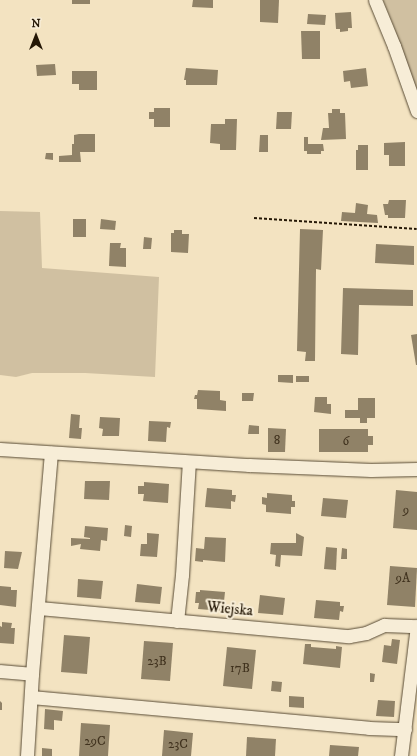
<!DOCTYPE html>
<style>
body{margin:0}
#map{position:relative;width:417px;height:756px;overflow:hidden;background:#f3e3c1;font-family:"IM FELL DW Pica",serif}
div>[style]{position:absolute}
[style*='--x']{left:calc(var(--x)*1px);top:calc(var(--y)*1px);width:calc(var(--w)*1px);rotate:calc(var(--a)*1deg)}
.green>*{inset:0;background:#d0c0a1}
.building>*{inset:0;background:#908267}
.path>*{height:2px;margin-top:-1px;transform-origin:0;background:repeating-linear-gradient(90deg,#251806 0 3px,transparent 0 5px)}
.roads{filter:drop-shadow(0 0 1px #584b35) drop-shadow(0 0 1px #584b35)}
.minor>*{height:13px;margin:-6.5px;padding:0 6.5px;transform-origin:6.5px;border-radius:6.5px;background:#f7edd7}
span{translate:-50% -50%;white-space:nowrap;text-align:center;line-height:1.15;-webkit-text-stroke:4px #f7edd7;paint-order:stroke}
.number-label{font-size:13px;color:#40321e}
.number-label span{-webkit-text-stroke-width:0}
.street-label{font-size:15px;color:#251806}
.north{position:absolute;left:16px;top:16px;width:40px;height:40px;-webkit-text-stroke:3px #f7edd7;paint-order:stroke;rotate:0deg;font-size:11px;font-weight:700;line-height:16px;text-align:center;color:#251806}
.north::after{content:'';display:block;margin:auto;width:14px;height:18px;background:#251806;clip-path:polygon(50% 0,100% 100%,50% 72%,0 100%)}
</style>
<div id="map">
<div class="green">
<i style="clip-path:polygon(383px 0,417px 0,417px 95px,394px 27px)"></i>
<i style="clip-path:polygon(0 211px,40px 212px,42px 268px,159px 277px,155px 377px,85px 373px,32px 373px,16px 377px,0 375px)"></i>
</div>
<div class="building">
<i style="clip-path:polygon(72px 0,90px 0,90px 4px,72px 4px)"></i>
<i style="clip-path:polygon(193px 0,213px 0,213px 8px,192px 7px)"></i>
<i style="clip-path:polygon(260px 0,279px 0,278px 23px,260px 22px)"></i>
<i style="clip-path:polygon(351px 12px,352px 28px,348px 28px,348px 31px,340px 32px,340px 29px,336px 29px,335px 13px)"></i>
<i style="clip-path:polygon(308px 14px,326px 15px,325px 25px,307px 24px)"></i>
<i style="clip-path:polygon(301px 31px,320px 31px,320px 59px,302px 59px)"></i>
<i style="clip-path:polygon(55px 64px,56px 75px,37px 76px,36px 65px)"></i>
<i style="clip-path:polygon(186px 68px,218px 70px,217px 85px,186px 85px,186px 80px,184px 80px)"></i>
<i style="clip-path:polygon(366px 68px,368px 86px,351px 88px,350px 81px,344px 82px,343px 71px)"></i>
<i style="clip-path:polygon(72px 71px,97px 71px,97px 90px,79px 90px,79px 84px,72px 84px)"></i>
<i style="clip-path:polygon(154px 108px,170px 108px,170px 127px,154px 127px,154px 119px,149px 119px,149px 112px,154px 112px)"></i>
<i style="clip-path:polygon(332px 109px,340px 109px,340px 113px,345px 113px,346px 139px,321px 140px,323px 128px,329px 128px,328px 113px,332px 113px)"></i>
<i style="clip-path:polygon(277px 112px,292px 112px,291px 129px,276px 129px)"></i>
<i style="clip-path:polygon(225px 119px,237px 119px,236px 150px,220px 150px,220px 144px,210px 143px,211px 124px,225px 124px)"></i>
<i style="clip-path:polygon(79px 134px,95px 134px,95px 152px,80px 152px,81px 162px,59px 162px,59px 156px,72px 155px,72px 144px,74px 144px,74px 135px)"></i>
<i style="clip-path:polygon(260px 135px,268px 135px,268px 152px,259px 152px)"></i>
<i style="clip-path:polygon(304px 137px,308px 137px,308px 144px,323px 144px,324px 151px,321px 151px,321px 154px,307px 154px,307px 151px,304px 151px)"></i>
<i style="clip-path:polygon(405px 142px,405px 166px,389px 166px,389px 155px,384px 155px,384px 143px)"></i>
<i style="clip-path:polygon(358px 145px,368px 145px,368px 170px,356px 170px,356px 150px,358px 150px)"></i>
<i style="clip-path:polygon(46px 153px,53px 153px,53px 160px,45px 159px)"></i>
<i style="clip-path:polygon(389px 200px,406px 200px,405px 218px,388px 218px,388px 215px,385px 215px,383px 204px,388px 204px)"></i>
<i style="clip-path:polygon(356px 203px,368px 205px,367px 214px,377px 215px,378px 223px,341px 221px,342px 212px,355px 213px)"></i>
<i style="clip-path:polygon(73px 219px,86px 219px,86px 237px,73px 237px)"></i>
<i style="clip-path:polygon(101px 219px,116px 221px,115px 230px,100px 229px)"></i>
<i style="clip-path:polygon(300px 229px,323px 230px,321px 270px,316px 269px,315px 361px,305px 361px,306px 352px,297px 351px)"></i>
<i style="clip-path:polygon(174px 230px,182px 230px,182px 234px,189px 234px,188px 253px,171px 252px,171px 233px,174px 233px)"></i>
<i style="clip-path:polygon(144px 237px,152px 238px,151px 249px,143px 249px)"></i>
<i style="clip-path:polygon(110px 243px,121px 243px,120px 248px,126px 248px,126px 267px,109px 266px)"></i>
<i style="clip-path:polygon(376px 244px,414px 246px,414px 265px,375px 263px)"></i>
<i style="clip-path:polygon(343px 288px,413px 290px,413px 306px,359px 305px,358px 355px,341px 354px)"></i>
<i style="clip-path:polygon(417px 334px,417px 365px,416px 365px,411px 335px)"></i>
<i style="clip-path:polygon(278px 375px,293px 375px,293px 383px,278px 382px)"></i>
<i style="clip-path:polygon(296px 376px,309px 376px,309px 382px,296px 382px)"></i>
<i style="clip-path:polygon(198px 390px,220px 391px,220px 400px,226px 401px,226px 411px,197px 409px,197px 399px,194px 399px,195px 395px,197px 395px)"></i>
<i style="clip-path:polygon(242px 393px,254px 393px,253px 401px,242px 401px)"></i>
<i style="clip-path:polygon(315px 397px,327px 397px,327px 404px,331px 404px,331px 414px,314px 412px)"></i>
<i style="clip-path:polygon(358px 398px,375px 398px,375px 418px,367px 418px,367px 423px,360px 423px,360px 418px,345px 418px,345px 410px,358px 410px)"></i>
<i style="clip-path:polygon(71px 414px,80px 415px,79px 428px,82px 428px,81px 439px,69px 438px)"></i>
<i style="clip-path:polygon(100px 417px,120px 418px,119px 436px,102px 436px,103px 429px,99px 428px)"></i>
<i style="clip-path:polygon(149px 421px,171px 422px,170px 428px,167px 427px,166px 442px,148px 441px)"></i>
<i style="clip-path:polygon(249px 425px,259px 426px,259px 434px,248px 434px)"></i>
<i style="clip-path:polygon(268px 428px,286px 429px,285px 452px,268px 452px)"></i>
<i style="clip-path:polygon(319px 429px,368px 429px,368px 436px,373px 436px,373px 445px,368px 445px,368px 452px,319px 452px)"></i>
<i style="clip-path:polygon(85px 481px,110px 481px,109px 500px,84px 499px)"></i>
<i style="clip-path:polygon(144px 482px,169px 484px,168px 503px,143px 501px,144px 494px,138px 494px,138px 486px,144px 486px)"></i>
<i style="clip-path:polygon(207px 488px,232px 490px,232px 495px,236px 495px,235px 502px,231px 501px,231px 509px,205px 507px)"></i>
<i style="clip-path:polygon(396px 490px,417px 492px,417px 530px,393px 528px)"></i>
<i style="clip-path:polygon(267px 493px,292px 495px,292px 501px,295px 501px,295px 507px,291px 507px,291px 514px,266px 512px,266px 505px,262px 504px,262px 497px,267px 498px)"></i>
<i style="clip-path:polygon(323px 498px,348px 500px,346px 518px,321px 516px)"></i>
<i style="clip-path:polygon(125px 525px,132px 526px,131px 537px,124px 536px)"></i>
<i style="clip-path:polygon(85px 526px,108px 528px,107px 541px,101px 540px,100px 551px,80px 549px,81px 544px,71px 546px,71px 538px,90px 539px,90px 538px,84px 537px)"></i>
<i style="clip-path:polygon(147px 533px,159px 534px,157px 557px,140px 556px,141px 544px,147px 544px)"></i>
<i style="clip-path:polygon(296px 533px,304px 537px,302px 556px,281px 555px,280px 567px,275px 566px,276px 555px,270px 554px,271px 543px,296px 543px)"></i>
<i style="clip-path:polygon(205px 537px,226px 538px,225px 562px,203px 560px,203px 562px,195px 561px,196px 548px,204px 549px)"></i>
<i style="clip-path:polygon(326px 547px,337px 548px,336px 570px,324px 569px)"></i>
<i style="clip-path:polygon(342px 548px,347px 549px,347px 559px,341px 559px)"></i>
<i style="clip-path:polygon(5px 551px,22px 552px,18px 569px,4px 568px)"></i>
<i style="clip-path:polygon(390px 566px,417px 568px,415px 607px,387px 605px)"></i>
<i style="clip-path:polygon(78px 579px,103px 581px,101px 599px,77px 597px)"></i>
<i style="clip-path:polygon(137px 584px,162px 587px,160px 604px,135px 602px)"></i>
<i style="clip-path:polygon(0 586px,11px 587px,11px 590px,17px 590px,16px 607px,0 605px)"></i>
<i style="clip-path:polygon(200px 590px,225px 592px,223px 611px,198px 609px,199px 603px,195px 603px,196px 592px,200px 592px)"></i>
<i style="clip-path:polygon(260px 595px,285px 598px,283px 615px,258px 613px)"></i>
<i style="clip-path:polygon(316px 600px,340px 602px,340px 606px,344px 606px,343px 612px,340px 611px,339px 620px,314px 618px)"></i>
<i style="clip-path:polygon(2px 622px,12px 623px,11px 628px,15px 628px,14px 644px,0 643px,0 626px,2px 627px)"></i>
<i style="clip-path:polygon(64px 635px,90px 637px,87px 674px,61px 672px)"></i>
<i style="clip-path:polygon(392px 639px,400px 640px,397px 664px,382px 662px,384px 645px,391px 646px)"></i>
<i style="clip-path:polygon(144px 641px,173px 643px,170px 681px,141px 679px)"></i>
<i style="clip-path:polygon(305px 644px,311px 644px,311px 647px,336px 649px,336px 646px,342px 647px,340px 668px,303px 664px)"></i>
<i style="clip-path:polygon(227px 647px,256px 650px,252px 689px,223px 686px)"></i>
<i style="clip-path:polygon(370px 673px,375px 674px,374px 682px,370px 682px)"></i>
<i style="clip-path:polygon(272px 681px,282px 682px,281px 692px,271px 691px)"></i>
<i style="clip-path:polygon(289px 696px,304px 697px,304px 708px,289px 707px)"></i>
<i style="clip-path:polygon(378px 700px,395px 701px,394px 717px,376px 716px)"></i>
<i style="clip-path:polygon(0 701px,2px 703px,2px 710px,0 710px)"></i>
<i style="clip-path:polygon(45px 709px,63px 711px,62px 721px,54px 720px,54px 730px,44px 729px)"></i>
<i style="clip-path:polygon(81px 723px,110px 725px,108px 756px,79px 756px)"></i>
<i style="clip-path:polygon(164px 730px,193px 733px,191px 756px,162px 756px)"></i>
<i style="clip-path:polygon(247px 737px,276px 739px,275px 756px,246px 756px)"></i>
<i style="clip-path:polygon(330px 745px,359px 747px,358px 756px,329px 756px)"></i>
<i style="clip-path:polygon(42px 748px,52px 749px,52px 756px,42px 756px)"></i>
</div>
<div class="path">
<i style="--x:254;--y:218;--w:163;--a:3.9"></i>
</div>
<div class="roads">
<div class="minor">
<i style="--x:375;--y:0;--w:50;--a:67.6"></i>
<i style="--x:394;--y:46;--w:69;--a:70.5"></i>
<i style="--x:0;--y:449;--w:250;--a:3.7"></i>
<i style="--x:249;--y:465;--w:122;--a:2.3"></i>
<i style="--x:371;--y:470;--w:46;--a:-1.2"></i>
<i style="--x:39;--y:608;--w:311;--a:5.2"></i>
<i style="--x:349;--y:636;--w:17;--a:-10"></i>
<i style="--x:366;--y:633;--w:20;--a:-24"></i>
<i style="--x:384;--y:625;--w:33;--a:2"></i>
<i style="--x:177;--y:621;--w:46;--a:-83.8"></i>
<i style="--x:182;--y:575;--w:113;--a:-86.5"></i>
<i style="--x:0;--y:671;--w:32;--a:5"></i>
<i style="--x:31;--y:697;--w:339;--a:5.2"></i>
<i style="--x:369;--y:728;--w:36;--a:2"></i>
<i style="--x:27;--y:756;--w:82;--a:-86.5"></i>
<i style="--x:32;--y:674;--w:222;--a:-85.1"></i>
<i style="--x:401;--y:756;--w:131;--a:-83"></i>
</div>
</div>
<div class="number-label">
<span style="left:277px;top:440px">8</span>
<span style="left:346px;top:441px">6</span>
<span style="left:406px;top:510px">9</span>
<span style="left:403px;top:578px">9A</span>
<span style="left:157px;top:661px">23B</span>
<span style="left:240px;top:668px">17B</span>
<span style="left:95px;top:741px">29C</span>
<span style="left:178px;top:744px">23C</span>
</div>
<div class="street-label">
<span style="left:230px;top:609px;rotate:5deg">Wiejska</span>
</div>
<div class="north">N</div>
</div>
